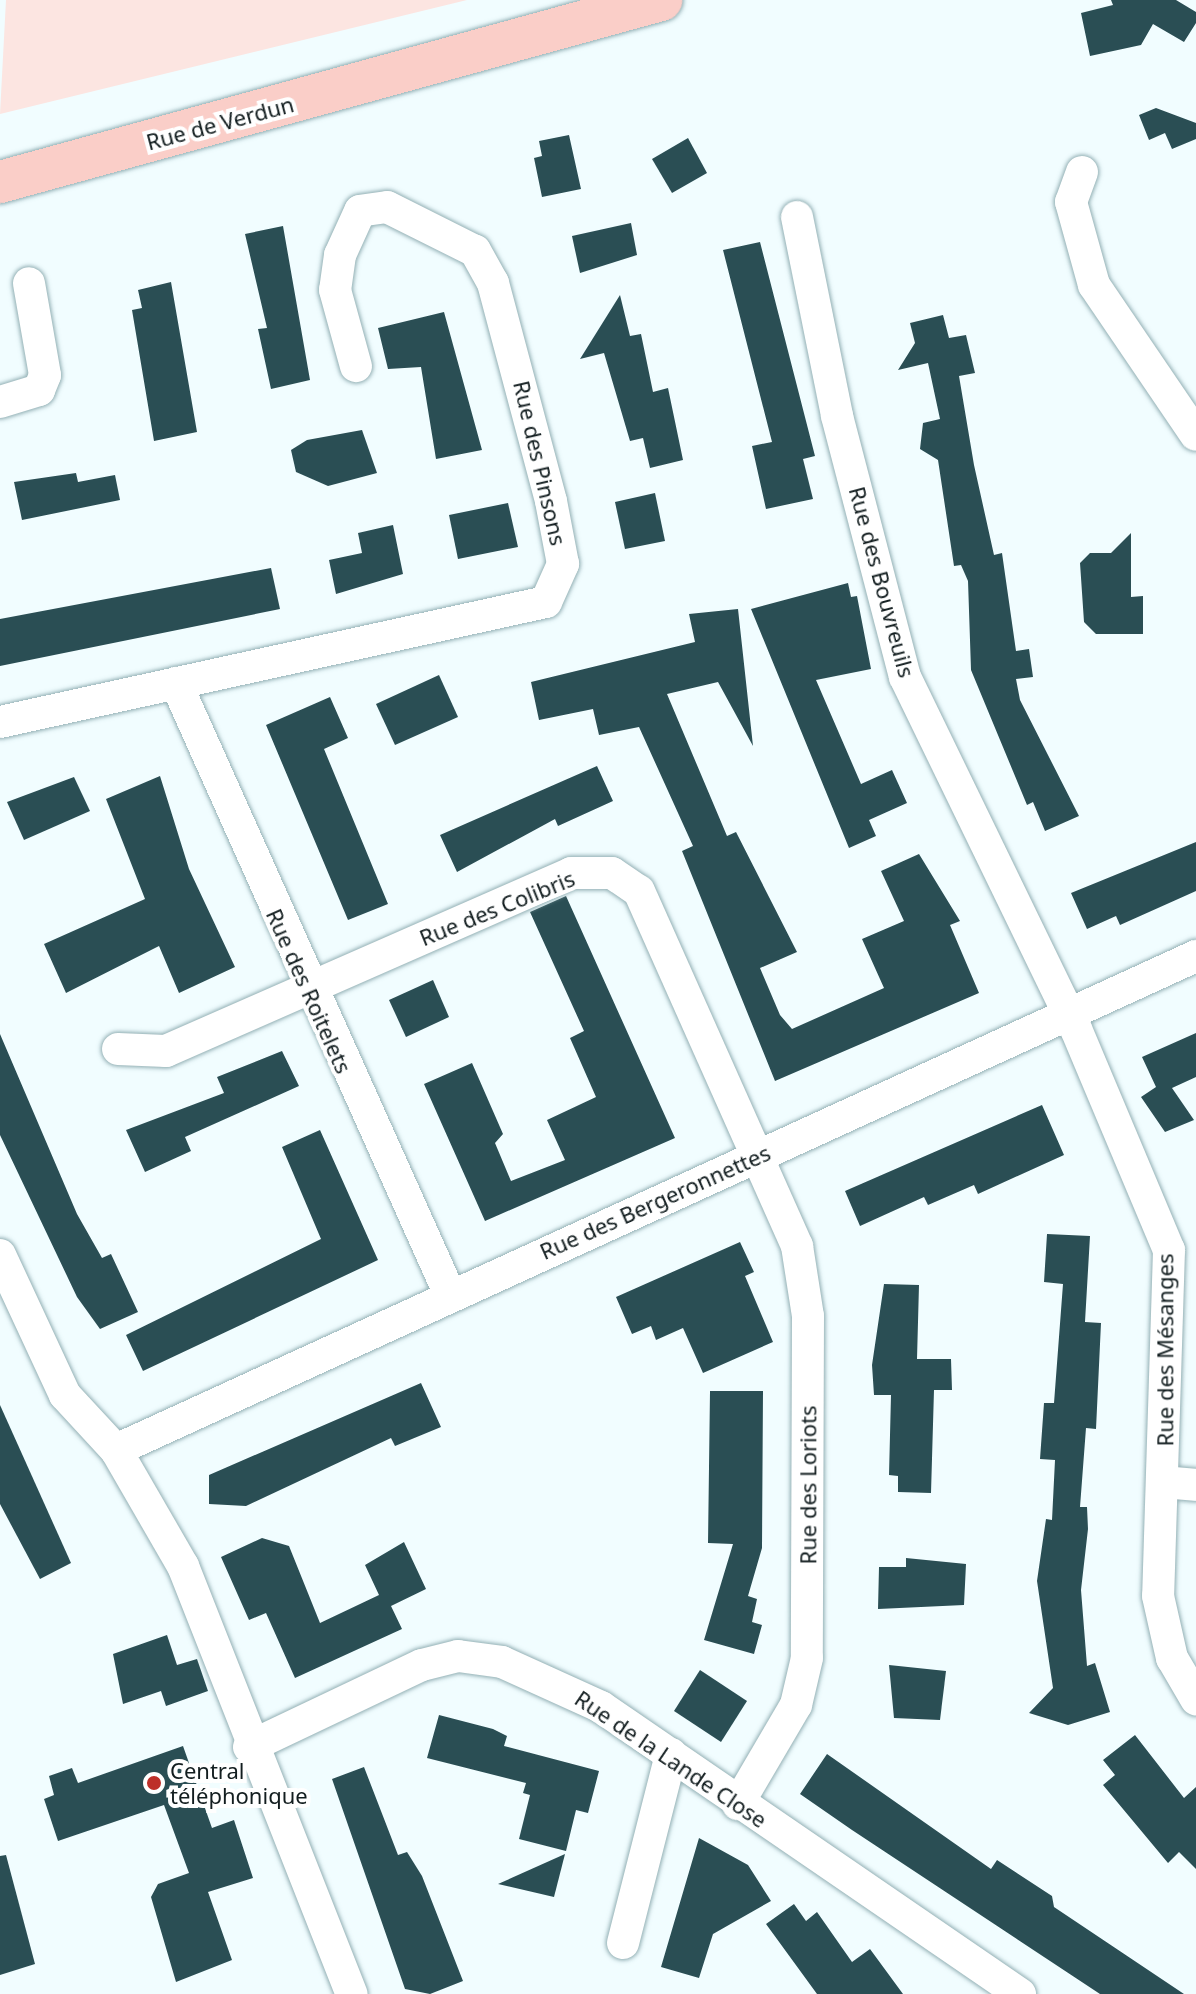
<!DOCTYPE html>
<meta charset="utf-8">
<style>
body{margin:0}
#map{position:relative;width:1196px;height:1994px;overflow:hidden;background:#f1fdff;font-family:"Noto Sans",sans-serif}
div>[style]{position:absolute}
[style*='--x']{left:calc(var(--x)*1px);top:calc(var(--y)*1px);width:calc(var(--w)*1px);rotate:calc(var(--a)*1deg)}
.green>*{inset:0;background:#fce5e1}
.building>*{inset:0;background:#2a4e54}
.roads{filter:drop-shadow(0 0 2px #93b0b5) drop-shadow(0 0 2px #93b0b5)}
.minor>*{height:32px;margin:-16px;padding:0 16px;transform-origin:16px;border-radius:16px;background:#fff}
.major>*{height:42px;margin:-21px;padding:0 21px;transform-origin:21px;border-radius:21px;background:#facec8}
.dots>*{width:22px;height:22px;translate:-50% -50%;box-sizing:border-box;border:4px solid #fff;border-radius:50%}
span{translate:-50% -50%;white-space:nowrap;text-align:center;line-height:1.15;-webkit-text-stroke:8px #fff;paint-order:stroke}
.street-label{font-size:22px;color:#121d1f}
.poi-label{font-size:22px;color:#121d1f}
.left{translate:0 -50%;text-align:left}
</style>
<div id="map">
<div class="green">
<i style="clip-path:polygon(6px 0,467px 0,0 114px)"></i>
</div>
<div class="building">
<i style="clip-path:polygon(1111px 0,1176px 0,1196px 12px,1196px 23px,1184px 42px,1153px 24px,1141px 45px,1090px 56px,1081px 13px,1113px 5px)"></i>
<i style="clip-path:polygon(1156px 108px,1196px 123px,1196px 139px,1172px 149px,1165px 133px,1149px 140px,1139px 115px)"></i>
<i style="clip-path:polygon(569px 135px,581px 189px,542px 197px,534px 158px,542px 156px,539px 141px)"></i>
<i style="clip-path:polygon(688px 138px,707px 173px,672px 193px,652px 159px)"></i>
<i style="clip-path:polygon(631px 223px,637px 255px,580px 273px,572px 236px)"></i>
<i style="clip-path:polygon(283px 226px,310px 380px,271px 389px,258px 329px,267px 328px,245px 234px)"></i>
<i style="clip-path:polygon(760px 242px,815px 456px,803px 459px,813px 499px,766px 509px,752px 446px,772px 442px,723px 250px)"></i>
<i style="clip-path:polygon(171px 282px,197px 432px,154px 441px,132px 310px,142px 308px,138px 290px)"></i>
<i style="clip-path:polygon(620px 295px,630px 336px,641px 334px,653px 392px,668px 388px,683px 460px,650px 468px,643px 438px,630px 441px,604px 353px,580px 359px)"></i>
<i style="clip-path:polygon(444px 312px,482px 450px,436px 459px,421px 367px,388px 369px,378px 328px)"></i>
<i style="clip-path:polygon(943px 315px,949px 338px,966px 335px,975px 373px,959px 376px,974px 465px,994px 555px,1002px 553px,1016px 651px,1029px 649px,1033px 677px,1016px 679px,1020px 700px,1079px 816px,1045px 831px,1033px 802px,1027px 805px,971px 670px,968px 581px,961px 565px,954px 566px,938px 460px,920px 449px,923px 423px,940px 419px,928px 363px,898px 370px,915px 343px,910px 323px)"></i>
<i style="clip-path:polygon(362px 430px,377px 473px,328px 486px,296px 472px,291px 450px,307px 440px)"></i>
<i style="clip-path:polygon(76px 473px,78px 482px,115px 475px,120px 500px,22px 520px,14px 482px)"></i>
<i style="clip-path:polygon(655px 493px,665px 541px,625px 549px,615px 502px)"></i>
<i style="clip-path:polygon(508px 503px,518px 547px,458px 559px,449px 515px)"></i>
<i style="clip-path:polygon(393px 525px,403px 574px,336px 594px,329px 560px,362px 553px,358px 533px)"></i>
<i style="clip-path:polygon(1131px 533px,1131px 597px,1143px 596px,1143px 634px,1096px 634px,1084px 622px,1080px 563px,1090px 553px,1111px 553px)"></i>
<i style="clip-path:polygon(271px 568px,280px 609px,0 666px,0 619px)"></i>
<i style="clip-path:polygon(848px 583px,851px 597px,857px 596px,871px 669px,816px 680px,861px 784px,892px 770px,907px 803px,869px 820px,876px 836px,849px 848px,751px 609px)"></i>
<i style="clip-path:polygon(738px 609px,753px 746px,718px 682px,667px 694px,727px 836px,736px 832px,797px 952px,760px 968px,780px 1015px,792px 1029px,884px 988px,862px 939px,904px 921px,881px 871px,919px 854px,960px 921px,950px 925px,979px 993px,775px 1081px,682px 851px,693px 846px,639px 727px,599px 735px,593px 709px,539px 720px,531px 682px,695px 642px,689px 614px)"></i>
<i style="clip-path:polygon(439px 675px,458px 717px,395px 745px,376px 704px)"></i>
<i style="clip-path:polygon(330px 697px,348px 738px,324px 749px,388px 904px,348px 920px,266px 725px)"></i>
<i style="clip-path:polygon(597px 766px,613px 801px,558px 826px,555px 819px,457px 872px,440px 835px)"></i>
<i style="clip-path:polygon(160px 776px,189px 869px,235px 967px,179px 993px,159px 946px,66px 993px,44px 944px,145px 899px,106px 799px)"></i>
<i style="clip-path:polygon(74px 777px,90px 811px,24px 840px,7px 802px)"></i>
<i style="clip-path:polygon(1196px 842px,1196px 891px,1120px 925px,1116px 916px,1087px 929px,1071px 893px)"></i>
<i style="clip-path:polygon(566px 896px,675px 1138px,485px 1221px,424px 1084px,472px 1063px,503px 1134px,495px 1143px,511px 1181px,565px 1160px,547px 1120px,596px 1097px,570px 1038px,584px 1031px,530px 912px)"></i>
<i style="clip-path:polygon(433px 980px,449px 1017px,406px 1037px,389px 1000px)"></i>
<i style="clip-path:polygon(1196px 1033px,1196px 1077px,1172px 1088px,1194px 1120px,1165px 1132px,1141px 1097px,1156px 1087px,1142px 1057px)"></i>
<i style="clip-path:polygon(0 1034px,77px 1214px,102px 1258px,111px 1254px,138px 1312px,100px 1329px,77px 1297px,0 1135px)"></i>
<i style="clip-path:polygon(282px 1051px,299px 1086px,185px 1137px,191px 1151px,145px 1172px,126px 1130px,224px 1093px,217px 1077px)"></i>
<i style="clip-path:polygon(1042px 1105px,1064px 1155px,978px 1194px,974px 1185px,928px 1205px,924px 1197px,860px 1226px,845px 1191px)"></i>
<i style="clip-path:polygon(320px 1130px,378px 1260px,143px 1371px,126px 1335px,321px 1239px,282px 1147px)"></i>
<i style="clip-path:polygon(1047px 1234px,1090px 1236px,1085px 1322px,1101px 1323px,1096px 1429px,1086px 1428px,1080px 1507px,1087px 1507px,1088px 1529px,1081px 1590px,1087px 1666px,1095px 1663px,1110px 1712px,1068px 1725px,1029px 1713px,1053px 1688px,1037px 1581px,1046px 1519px,1052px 1520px,1055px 1460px,1040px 1459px,1044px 1403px,1054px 1403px,1063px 1284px,1044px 1282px)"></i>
<i style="clip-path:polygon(740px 1242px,754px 1272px,745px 1276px,773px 1342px,703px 1373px,683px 1328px,656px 1340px,651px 1326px,632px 1334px,616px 1297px)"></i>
<i style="clip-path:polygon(884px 1284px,919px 1285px,917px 1359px,951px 1359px,952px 1390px,934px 1390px,931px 1493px,898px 1492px,898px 1476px,889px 1475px,891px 1395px,874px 1395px,872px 1365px)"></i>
<i style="clip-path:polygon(421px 1383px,441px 1427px,395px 1446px,391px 1438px,246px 1506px,209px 1504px,209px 1475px)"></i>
<i style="clip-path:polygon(710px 1391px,763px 1391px,762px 1548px,748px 1596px,757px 1599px,752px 1622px,762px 1625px,754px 1654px,704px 1640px,733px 1544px,708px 1543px)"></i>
<i style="clip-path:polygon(0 1405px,71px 1563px,40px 1579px,0 1504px)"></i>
<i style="clip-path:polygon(262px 1538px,289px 1546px,320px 1623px,379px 1595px,365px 1565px,404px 1542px,426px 1589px,391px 1606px,402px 1629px,295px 1678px,266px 1613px,249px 1620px,221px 1557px)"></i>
<i style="clip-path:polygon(906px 1558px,966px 1564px,964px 1605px,878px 1609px,879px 1567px,906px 1567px)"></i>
<i style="clip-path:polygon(167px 1635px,177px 1665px,197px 1659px,208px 1691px,166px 1706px,161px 1691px,123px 1704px,113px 1654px)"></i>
<i style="clip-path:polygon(889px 1665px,946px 1671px,940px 1720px,894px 1718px)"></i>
<i style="clip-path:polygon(700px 1670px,747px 1701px,721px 1742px,674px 1711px)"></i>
<i style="clip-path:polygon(439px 1715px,493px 1729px,507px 1736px,504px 1746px,599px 1771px,588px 1813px,576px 1810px,566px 1851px,519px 1839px,530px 1795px,523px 1793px,526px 1783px,427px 1758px)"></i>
<i style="clip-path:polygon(1135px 1735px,1184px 1798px,1196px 1787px,1196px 1869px,1179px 1852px,1168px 1863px,1103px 1785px,1115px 1775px,1103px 1760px)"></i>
<i style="clip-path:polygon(183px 1746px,212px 1828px,234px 1820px,253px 1878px,208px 1892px,232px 1960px,176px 1982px,151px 1897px,158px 1884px,189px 1873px,164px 1805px,58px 1841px,44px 1799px,54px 1795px,49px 1776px,72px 1768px,78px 1783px)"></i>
<i style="clip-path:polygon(827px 1754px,991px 1869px,997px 1860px,1052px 1896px,1054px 1907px,1184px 1994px,1100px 1994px,852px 1830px,800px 1794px)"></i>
<i style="clip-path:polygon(364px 1767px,398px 1855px,407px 1852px,422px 1876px,463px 1981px,430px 1994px,405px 1989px,332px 1779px)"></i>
<i style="clip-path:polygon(699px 1838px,748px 1865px,771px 1901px,713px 1934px,699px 1978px,661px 1967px)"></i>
<i style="clip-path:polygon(565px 1854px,554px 1897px,498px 1884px)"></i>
<i style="clip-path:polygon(6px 1855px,35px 1964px,0 1975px,0 1856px)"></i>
<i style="clip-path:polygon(794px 1904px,806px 1921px,817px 1912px,852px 1962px,870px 1949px,903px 1994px,817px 1994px,766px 1924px)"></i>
</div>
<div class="roads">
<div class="minor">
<i style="--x:1082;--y:172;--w:32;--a:110"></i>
<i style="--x:1071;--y:202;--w:86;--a:74.5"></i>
<i style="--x:1094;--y:285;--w:181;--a:55.8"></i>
<i style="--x:797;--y:217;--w:203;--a:78.6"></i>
<i style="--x:837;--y:416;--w:270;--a:75.4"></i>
<i style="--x:905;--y:677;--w:391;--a:64.1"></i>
<i style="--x:1076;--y:1029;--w:240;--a:67.2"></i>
<i style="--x:1169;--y:1250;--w:346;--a:91.8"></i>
<i style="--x:1158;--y:1596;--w:64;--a:77.3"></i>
<i style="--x:1172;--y:1658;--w:48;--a:59.7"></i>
<i style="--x:0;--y:402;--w:41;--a:-17.1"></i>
<i style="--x:39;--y:390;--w:16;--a:-68"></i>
<i style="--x:45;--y:375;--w:93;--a:-99.9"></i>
<i style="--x:176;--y:683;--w:671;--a:65.88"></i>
<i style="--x:0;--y:722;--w:559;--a:-12.4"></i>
<i style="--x:546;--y:602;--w:42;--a:-65.9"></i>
<i style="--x:563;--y:564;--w:64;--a:-100.8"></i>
<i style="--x:551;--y:501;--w:226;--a:-104.9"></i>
<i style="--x:493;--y:283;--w:37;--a:-119"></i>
<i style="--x:475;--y:251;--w:98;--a:-153.4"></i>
<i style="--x:387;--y:207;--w:27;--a:172"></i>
<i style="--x:360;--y:211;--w:48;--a:114.4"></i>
<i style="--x:340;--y:255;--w:35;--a:98"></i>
<i style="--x:335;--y:290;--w:79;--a:74.6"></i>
<i style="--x:118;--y:1049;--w:48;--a:2.4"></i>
<i style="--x:166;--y:1051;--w:442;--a:-23.7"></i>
<i style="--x:571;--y:873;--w:41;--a:0"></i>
<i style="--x:612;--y:873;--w:32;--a:34"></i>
<i style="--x:639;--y:891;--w:389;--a:66"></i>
<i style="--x:797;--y:1246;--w:71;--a:81.1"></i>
<i style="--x:808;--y:1316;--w:342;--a:90.2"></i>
<i style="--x:807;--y:1658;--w:48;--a:103.2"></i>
<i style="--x:796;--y:1705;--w:115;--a:120.4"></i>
<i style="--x:0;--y:1255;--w:154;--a:65.1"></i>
<i style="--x:65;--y:1395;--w:75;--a:47.2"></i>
<i style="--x:116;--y:1450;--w:134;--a:60"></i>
<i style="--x:183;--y:1566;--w:460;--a:68.5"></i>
<i style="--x:116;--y:1450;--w:1188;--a:-24.58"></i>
<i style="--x:1163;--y:1482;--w:33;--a:5"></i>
<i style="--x:249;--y:1747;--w:191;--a:-25.4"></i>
<i style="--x:422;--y:1665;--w:37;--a:-14"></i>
<i style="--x:458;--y:1656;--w:44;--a:7.8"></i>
<i style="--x:502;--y:1662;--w:109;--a:24.4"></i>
<i style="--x:601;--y:1707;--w:508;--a:34.41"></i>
<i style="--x:623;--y:1943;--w:195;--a:-75.7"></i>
</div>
<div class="major">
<i style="--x:0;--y:182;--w:686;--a:-15.39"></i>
</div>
</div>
<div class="dots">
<i style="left:154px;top:1783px;background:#bd2f29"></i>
</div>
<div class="street-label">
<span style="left:220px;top:123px;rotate:-15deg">Rue de Verdun</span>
<span style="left:540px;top:463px;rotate:77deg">Rue des Pinsons</span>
<span style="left:882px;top:582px;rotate:75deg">Rue des Bouvreuils</span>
<span style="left:497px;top:908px;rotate:-22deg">Rue des Colibris</span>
<span style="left:309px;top:991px;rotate:66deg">Rue des Roitelets</span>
<span style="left:655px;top:1202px;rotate:-24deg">Rue des Bergeronnettes</span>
<span style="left:1165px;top:1350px;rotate:-90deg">Rue des Mésanges</span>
<span style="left:808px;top:1485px;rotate:-90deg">Rue des Loriots</span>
<span style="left:671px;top:1759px;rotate:34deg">Rue de la Lande Close</span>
</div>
<div class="poi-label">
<span class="left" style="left:170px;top:1783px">Central<br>téléphonique</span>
</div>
</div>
